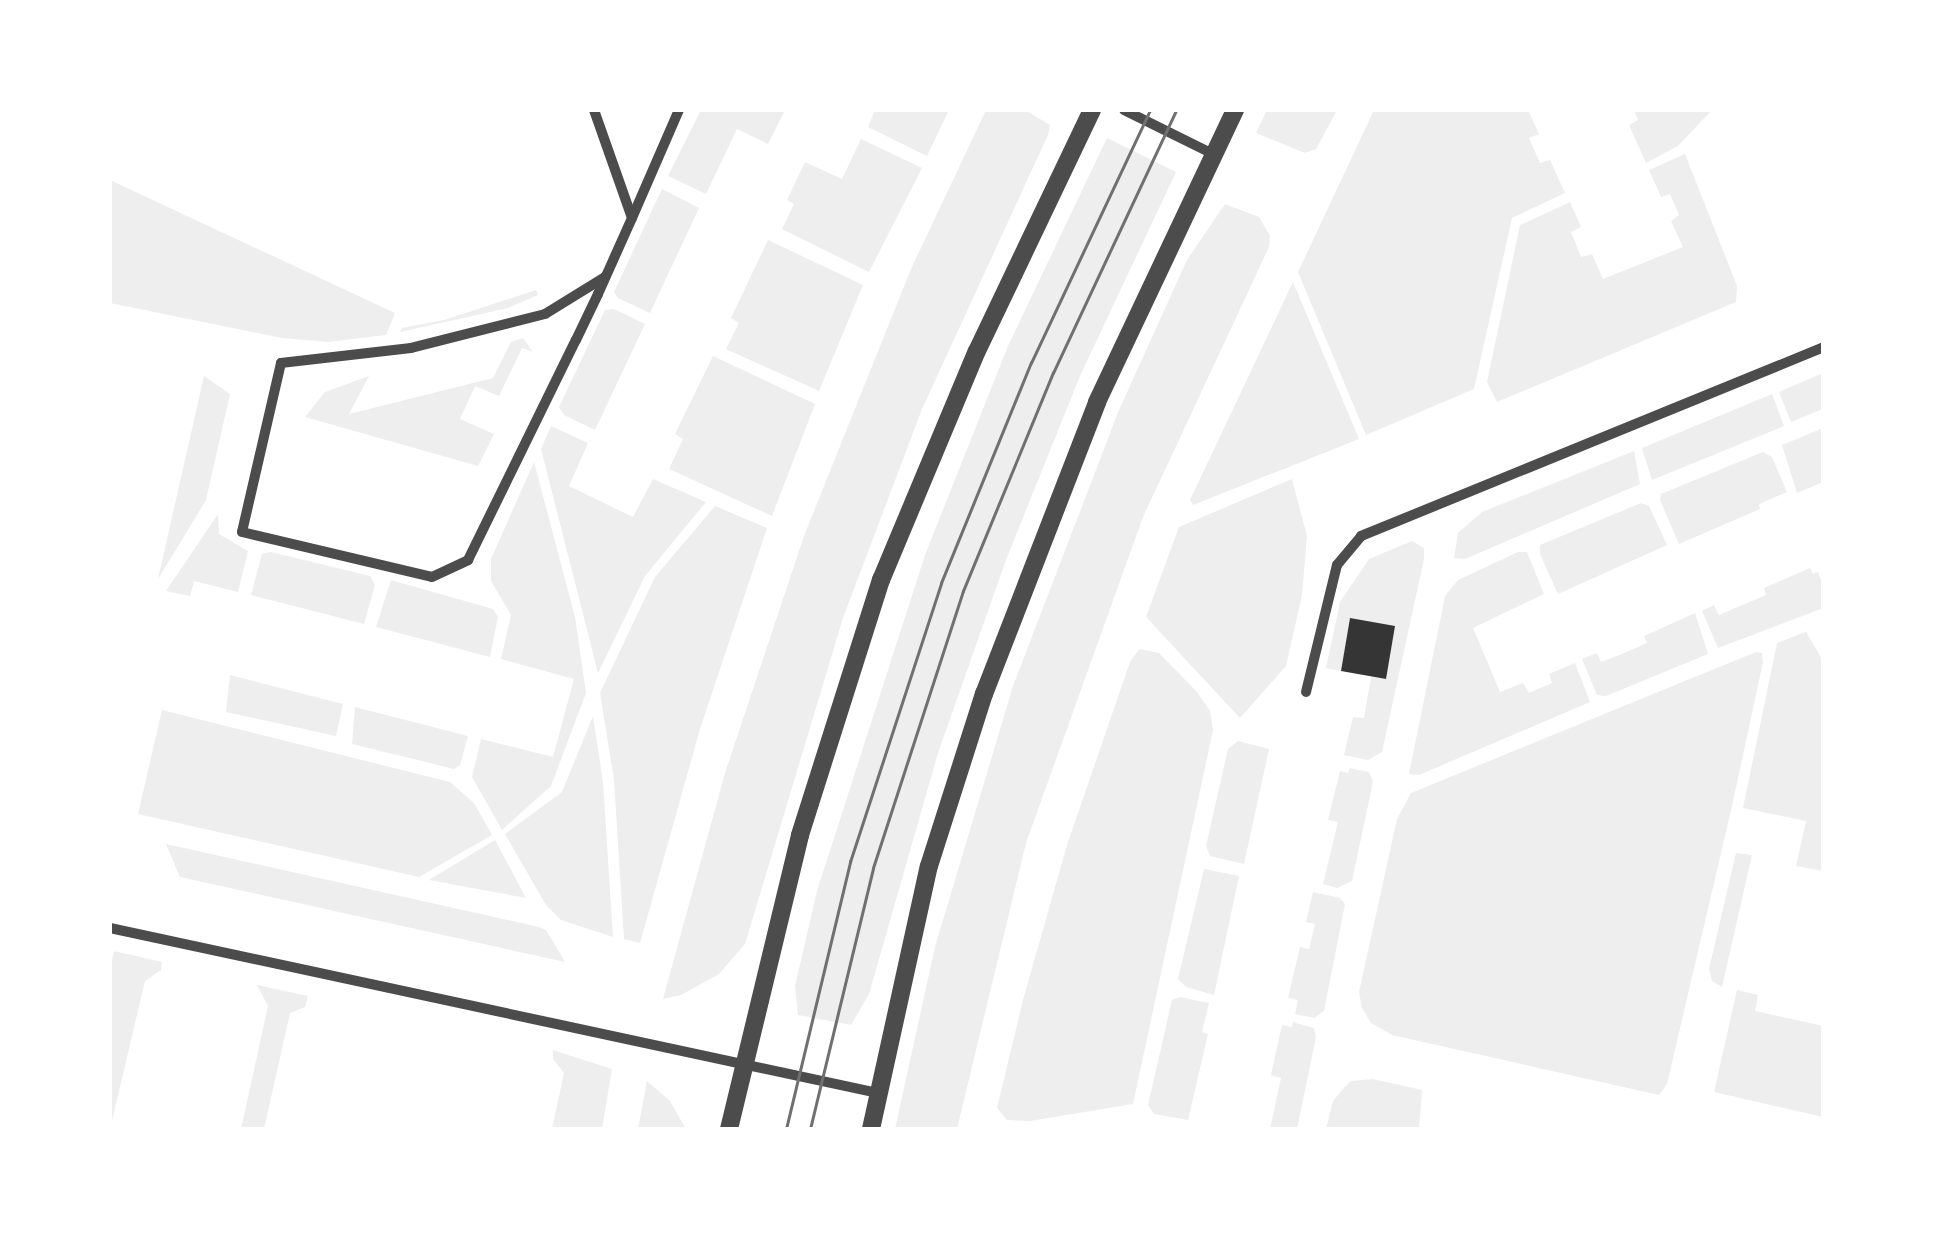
<!DOCTYPE html>
<style>
body{margin:0}
#map{position:relative;width:1933px;height:1239px;overflow:hidden;background:#fff;font-family:"Archivo Narrow",sans-serif}
div>[style]{position:absolute}
[style*='--x']{left:calc(var(--x)*1px);top:calc(var(--y)*1px);width:calc(var(--w)*1px);rotate:calc(var(--a)*1deg)}
.green>*{inset:0;background:#eee}
.building>*{inset:0;background:#353535}
.minor>*{height:10px;margin:-5px;padding:0 5px;transform-origin:5px;border-radius:5px;background:#4c4c4c}
.tertiary>*{height:18px;margin:-9px;padding:0 9px;transform-origin:9px;border-radius:9px;background:#4c4c4c}
.tram>*{height:2.5px;margin:-1.25px;padding:0 1.25px;transform-origin:1.25px;border-radius:1.25px;background:#707070}
span{translate:-50% -50%;white-space:nowrap;text-align:center;line-height:1.15;-webkit-text-stroke:8px #fff;paint-order:stroke}
.frame{position:absolute;inset:0;border:112px solid #fff;pointer-events:none}
</style>
<div id="map">
<div class="green">
<i style="clip-path:polygon(701px 110px,785px 110px,768px 144px,737px 129px,706px 194px,668px 176px)"></i>
<i style="clip-path:polygon(875px 110px,949px 110px,927px 156px,868px 127px)"></i>
<i style="clip-path:polygon(986px 110px,1025px 110px,1050px 125px,1048px 135px,922px 409px,843px 618px,745px 944px,719px 974px,681px 995px,663px 999px,725px 773px,804px 536px,911px 269px)"></i>
<i style="clip-path:polygon(1267px 110px,1337px 110px,1316px 149px,1305px 153px,1256px 133px)"></i>
<i style="clip-path:polygon(1374px 110px,1528px 110px,1539px 134px,1529px 138px,1540px 163px,1550px 160px,1565px 193px,1512px 218px,1474px 389px,1366px 435px,1298px 272px)"></i>
<i style="clip-path:polygon(1634px 110px,1712px 110px,1678px 146px,1646px 163px,1629px 125px,1638px 120px)"></i>
<i style="clip-path:polygon(1107px 138px,1176px 172px,1080px 376px,1006px 560px,938px 753px,869px 994px,851px 1025px,798px 1015px,795px 986px,817px 891px,925px 555px,1008px 346px)"></i>
<i style="clip-path:polygon(861px 139px,922px 168px,869px 272px,782px 229px,794px 204px,787px 200px,805px 162px,842px 179px)"></i>
<i style="clip-path:polygon(1685px 154px,1737px 286px,1736px 302px,1497px 402px,1487px 382px,1520px 225px,1570px 202px,1581px 227px,1571px 232px,1581px 257px,1592px 254px,1603px 279px,1683px 247px,1671px 221px,1679px 215px,1670px 194px,1661px 197px,1649px 170px)"></i>
<i style="clip-path:polygon(110px 180px,395px 313px,386px 335px,328px 342px,282px 338px,110px 303px)"></i>
<i style="clip-path:polygon(662px 189px,699px 208px,650px 313px,618px 298px,614px 292px)"></i>
<i style="clip-path:polygon(1225px 204px,1259px 217px,1270px 236px,1269px 247px,1143px 517px,1026px 843px,957px 1129px,895px 1129px,935px 947px,1013px 686px,1119px 410px,1187px 260px)"></i>
<i style="clip-path:polygon(768px 240px,863px 285px,819px 391px,726px 349px,739px 323px,731px 318px)"></i>
<i style="clip-path:polygon(1293px 282px,1359px 439px,1193px 505px,1190px 500px)"></i>
<i style="clip-path:polygon(536px 290px,538px 295px,508px 308px,400px 332px,402px 328px,444px 320px)"></i>
<i style="clip-path:polygon(614px 309px,645px 324px,595px 430px,564px 415px,559px 407px,605px 310px)"></i>
<i style="clip-path:polygon(523px 338px,533px 352px,522px 348px,499px 396px,475px 386px,460px 419px,494px 434px,478px 466px,305px 417px,325px 392px,369px 376px,349px 414px,493px 378px,511px 342px)"></i>
<i style="clip-path:polygon(713px 356px,815px 404px,772px 516px,669px 469px,683px 439px,675px 434px)"></i>
<i style="clip-path:polygon(1823px 373px,1823px 409px,1791px 422px,1779px 392px)"></i>
<i style="clip-path:polygon(204px 376px,230px 394px,206px 500px,158px 579px)"></i>
<i style="clip-path:polygon(1772px 394px,1784px 426px,1652px 480px,1642px 448px)"></i>
<i style="clip-path:polygon(551px 426px,588px 443px,569px 486px,633px 517px,653px 479px,706px 502px,645px 576px,598px 673px,541px 449px)"></i>
<i style="clip-path:polygon(1823px 428px,1823px 482px,1797px 493px,1782px 445px)"></i>
<i style="clip-path:polygon(1634px 451px,1640px 484px,1465px 559px,1454px 558px,1458px 533px,1482px 512px)"></i>
<i style="clip-path:polygon(1763px 452px,1772px 457px,1787px 492px,1759px 504px,1760px 509px,1679px 544px,1660px 500px,1661px 494px)"></i>
<i style="clip-path:polygon(534px 462px,575px 617px,586px 693px,551px 786px,502px 830px,472px 777px,481px 739px,553px 757px,574px 679px,501px 659px,511px 615px,491px 581px,491px 559px)"></i>
<i style="clip-path:polygon(1292px 479px,1307px 536px,1302px 595px,1286px 666px,1240px 718px,1146px 617px,1179px 527px)"></i>
<i style="clip-path:polygon(1641px 503px,1649px 506px,1667px 545px,1558px 594px,1540px 554px,1540px 545px)"></i>
<i style="clip-path:polygon(715px 506px,767px 528px,700px 729px,640px 943px,624px 939px,614px 780px,600px 693px,655px 577px)"></i>
<i style="clip-path:polygon(218px 514px,219px 534px,248px 551px,238px 592px,194px 581px,190px 596px,166px 591px)"></i>
<i style="clip-path:polygon(1412px 541px,1424px 548px,1424px 559px,1382px 752px,1368px 760px,1344px 755px,1353px 717px,1364px 718px,1371px 677px,1386px 679px,1350px 618px,1341px 671px,1326px 668px,1340px 602px,1369px 559px)"></i>
<i style="clip-path:polygon(271px 552px,370px 576px,375px 585px,364px 624px,251px 595px,262px 554px)"></i>
<i style="clip-path:polygon(1518px 552px,1527px 552px,1544px 594px,1473px 628px,1500px 692px,1523px 683px,1529px 693px,1552px 683px,1549px 674px,1575px 663px,1590px 702px,1419px 775px,1409px 774px,1445px 596px,1458px 580px)"></i>
<i style="clip-path:polygon(1810px 568px,1813px 574px,1818px 572px,1823px 585px,1823px 608px,1718px 648px,1702px 611px,1714px 605px,1719px 615px,1766px 595px,1764px 588px)"></i>
<i style="clip-path:polygon(391px 580px,493px 609px,498px 617px,490px 657px,376px 627px)"></i>
<i style="clip-path:polygon(1695px 613px,1708px 654px,1606px 696px,1597px 695px,1582px 659px,1597px 653px,1601px 662px,1622px 654px,1647px 643px,1644px 636px)"></i>
<i style="clip-path:polygon(1806px 632px,1823px 661px,1823px 871px,1796px 866px,1806px 821px,1743px 808px,1777px 643px)"></i>
<i style="clip-path:polygon(1139px 649px,1159px 653px,1197px 692px,1210px 711px,1213px 730px,1133px 1104px,1030px 1121px,1007px 1120px,997px 1108px,1023px 1000px,1067px 845px,1130px 662px)"></i>
<i style="clip-path:polygon(1756px 652px,1762px 653px,1763px 662px,1732px 806px,1667px 1084px,1659px 1095px,1392px 1035px,1371px 1023px,1362px 1008px,1359px 992px,1397px 819px,1411px 793px)"></i>
<i style="clip-path:polygon(230px 675px,343px 704px,336px 736px,226px 712px)"></i>
<i style="clip-path:polygon(355px 707px,468px 736px,460px 765px,454px 769px,352px 744px)"></i>
<i style="clip-path:polygon(162px 710px,450px 782px,474px 803px,492px 835px,419px 877px,138px 814px)"></i>
<i style="clip-path:polygon(593px 716px,603px 782px,613px 937px,561px 920px,546px 905px,505px 834px,562px 792px)"></i>
<i style="clip-path:polygon(1238px 741px,1269px 749px,1244px 864px,1210px 856px,1206px 846px,1228px 749px)"></i>
<i style="clip-path:polygon(1350px 768px,1369px 772px,1373px 782px,1352px 881px,1337px 888px,1323px 884px,1338px 822px,1328px 820px,1340px 771px,1348px 773px)"></i>
<i style="clip-path:polygon(495px 840px,526px 898px,429px 880px)"></i>
<i style="clip-path:polygon(166px 844px,539px 927px,546px 930px,565px 962px,180px 877px)"></i>
<i style="clip-path:polygon(1736px 853px,1752px 855px,1722px 987px,1712px 981px,1709px 969px)"></i>
<i style="clip-path:polygon(1204px 869px,1239px 876px,1214px 995px,1186px 987px,1178px 979px)"></i>
<i style="clip-path:polygon(1313px 892px,1340px 898px,1345px 904px,1324px 1011px,1314px 1018px,1295px 1014px,1298px 1000px,1288px 998px,1300px 947px,1309px 949px,1315px 924px,1306px 922px)"></i>
<i style="clip-path:polygon(114px 951px,162px 962px,161px 970px,145px 981px,110px 1129px,110px 970px)"></i>
<i style="clip-path:polygon(257px 985px,308px 996px,305px 1007px,290px 1013px,264px 1129px,241px 1129px,268px 1006px)"></i>
<i style="clip-path:polygon(1737px 990px,1758px 995px,1755px 1011px,1823px 1026px,1823px 1117px,1714px 1092px)"></i>
<i style="clip-path:polygon(1180px 997px,1209px 1003px,1202px 1032px,1208px 1034px,1188px 1120px,1154px 1114px,1148px 1105px,1172px 1000px)"></i>
<i style="clip-path:polygon(1293px 1022px,1314px 1028px,1316px 1037px,1297px 1129px,1270px 1129px,1281px 1078px,1271px 1075px,1282px 1025px,1292px 1027px)"></i>
<i style="clip-path:polygon(553px 1050px,612px 1069px,602px 1129px,552px 1129px,564px 1073px,553px 1059px)"></i>
<i style="clip-path:polygon(1373px 1079px,1422px 1090px,1419px 1129px,1326px 1129px,1333px 1101px,1342px 1090px,1351px 1081px)"></i>
<i style="clip-path:polygon(647px 1081px,670px 1101px,686px 1129px,638px 1129px)"></i>
</div>
<div class="building">
<i style="clip-path:polygon(1350px 618px,1395px 626px,1386px 679px,1341px 671px)"></i>
</div>
<div class="minor">
<i style="--x:594;--y:110;--w:114;--a:70.6"></i>
<i style="--x:1124;--y:110;--w:99;--a:26.3"></i>
<i style="--x:605;--y:277;--w:70;--a:148.3"></i>
<i style="--x:545;--y:314;--w:138;--a:165.8"></i>
<i style="--x:411;--y:348;--w:131;--a:173.4"></i>
<i style="--x:281;--y:363;--w:173;--a:103"></i>
<i style="--x:242;--y:532;--w:195;--a:13.3"></i>
<i style="--x:432;--y:577;--w:40;--a:-25"></i>
<i style="--x:468;--y:560;--w:245;--a:-63.9"></i>
<i style="--x:576;--y:340;--w:51;--a:-64.4"></i>
<i style="--x:598;--y:294;--w:83;--a:-65.9"></i>
<i style="--x:632;--y:218;--w:118;--a:-66.5"></i>
<i style="--x:1306;--y:692;--w:131;--a:-76.3"></i>
<i style="--x:1337;--y:565;--w:38;--a:-50"></i>
<i style="--x:1361;--y:536;--w:499;--a:-22.2"></i>
<i style="--x:110;--y:928;--w:786;--a:12.13"></i>
</div>
<div class="tertiary">
<i style="--x:729;--y:1129;--w:302;--a:-76.4"></i>
<i style="--x:800;--y:835;--w:268;--a:-72.4"></i>
<i style="--x:881;--y:580;--w:248;--a:-67.3"></i>
<i style="--x:977;--y:351;--w:267;--a:-64.5"></i>
<i style="--x:871;--y:1129;--w:269;--a:-77.6"></i>
<i style="--x:929;--y:866;--w:181;--a:-72.3"></i>
<i style="--x:984;--y:694;--w:313;--a:-68.8"></i>
<i style="--x:1097;--y:402;--w:323;--a:-64.7"></i>
</div>
<div class="tram">
<i style="--x:786;--y:1129;--w:275;--a:-76.5"></i>
<i style="--x:850;--y:862;--w:293;--a:-71.9"></i>
<i style="--x:941;--y:583;--w:238;--a:-67.8"></i>
<i style="--x:1031;--y:363;--w:280;--a:-64.8"></i>
<i style="--x:810;--y:1129;--w:268;--a:-76.4"></i>
<i style="--x:873;--y:868;--w:291;--a:-72"></i>
<i style="--x:963;--y:591;--w:236;--a:-67.6"></i>
<i style="--x:1053;--y:373;--w:290;--a:-64.9"></i>
</div>
<div class="frame"></div>
</div>
